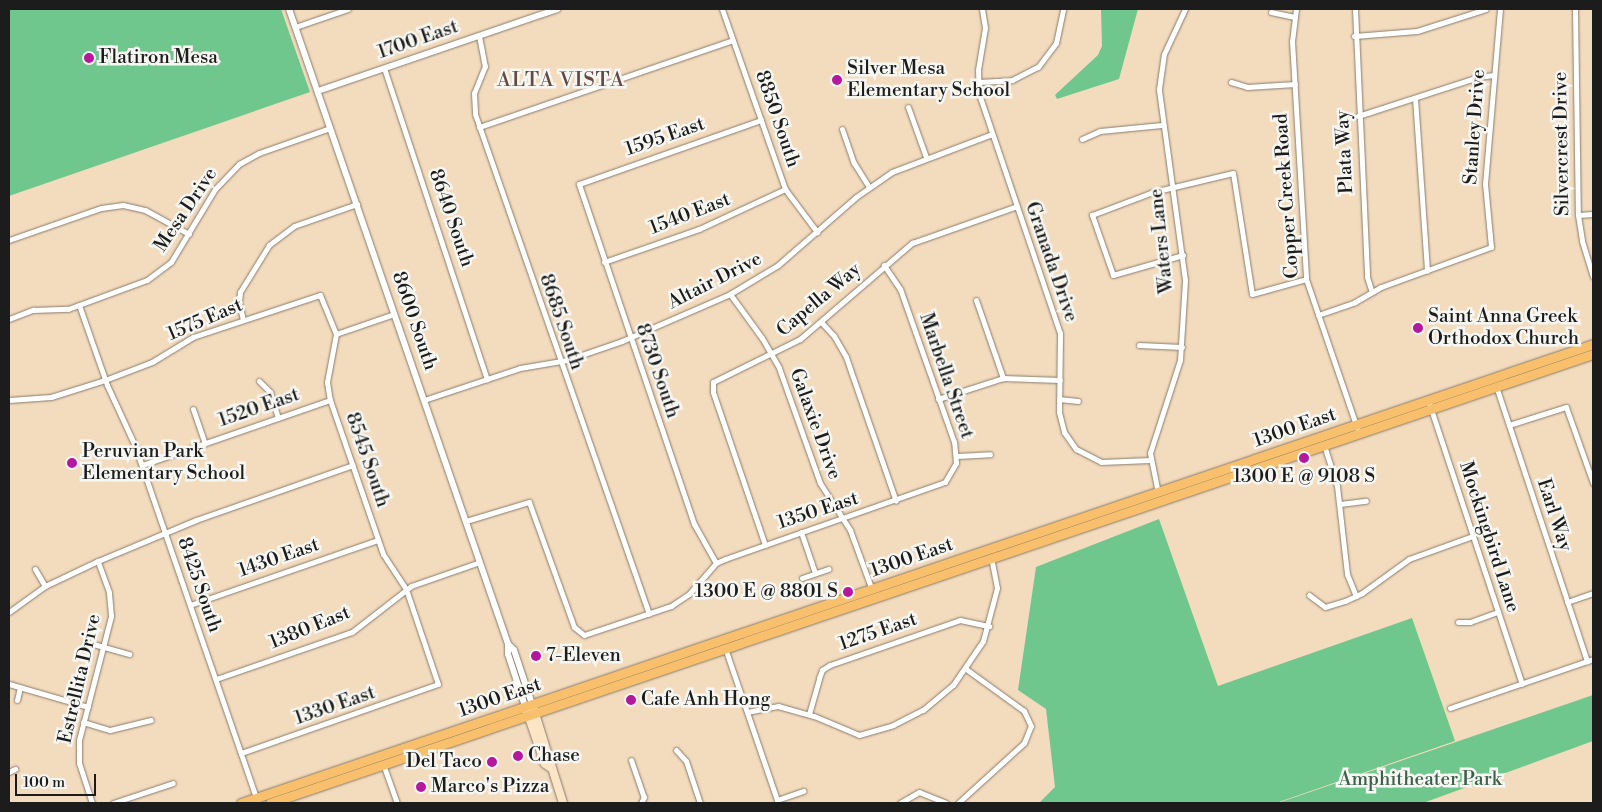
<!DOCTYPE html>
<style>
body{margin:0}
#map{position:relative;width:1602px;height:812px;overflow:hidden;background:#f3dbbd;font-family:"Libre Bodoni",serif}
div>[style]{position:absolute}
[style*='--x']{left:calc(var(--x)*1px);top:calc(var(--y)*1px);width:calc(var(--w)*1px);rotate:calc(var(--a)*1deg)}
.green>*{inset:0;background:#6fc78e}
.roads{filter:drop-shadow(0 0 1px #887c6c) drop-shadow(0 0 1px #887c6c)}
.minor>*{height:5px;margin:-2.5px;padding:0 2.5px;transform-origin:2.5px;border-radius:2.5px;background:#fff}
.tertiary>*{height:6px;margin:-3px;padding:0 3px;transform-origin:3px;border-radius:3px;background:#fff}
.secondary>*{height:8px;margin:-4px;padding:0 4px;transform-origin:4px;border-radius:4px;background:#fce5c4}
.primary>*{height:9px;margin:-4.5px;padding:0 4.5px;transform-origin:4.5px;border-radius:4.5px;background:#f8bf6c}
.dots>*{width:14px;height:14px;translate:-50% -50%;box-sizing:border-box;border:2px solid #f6f6f2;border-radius:50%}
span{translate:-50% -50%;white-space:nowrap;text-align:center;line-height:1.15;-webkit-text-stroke:5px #f6f6f2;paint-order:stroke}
.street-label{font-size:19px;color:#1c1c1c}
.poi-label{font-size:19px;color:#1c1c1c}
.left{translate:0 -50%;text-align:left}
.right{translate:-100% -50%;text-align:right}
.park-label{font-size:19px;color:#3d604a}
.neighbourhood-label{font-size:20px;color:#644843;letter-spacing:1px}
.frame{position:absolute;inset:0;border:10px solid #1c1c1c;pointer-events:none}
.scale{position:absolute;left:15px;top:774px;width:81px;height:22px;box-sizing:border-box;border:2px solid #1c1c1c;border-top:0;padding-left:6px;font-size:15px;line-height:18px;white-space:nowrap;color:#1c1c1c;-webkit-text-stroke:4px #f6f6f2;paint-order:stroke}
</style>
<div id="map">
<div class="green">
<i style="clip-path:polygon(9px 9px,281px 9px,310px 92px,9px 196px)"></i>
<i style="clip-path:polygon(1101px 9px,1138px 9px,1119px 79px,1057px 99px,1055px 95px,1098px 55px,1102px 46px)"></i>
<i style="clip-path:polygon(1159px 519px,1218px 686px,1412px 618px,1455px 741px,1276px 803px,1039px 803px,1055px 787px,1046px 709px,1018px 690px,1036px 567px)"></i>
<i style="clip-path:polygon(1593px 695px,1593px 741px,1423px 803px,1278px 803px)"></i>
</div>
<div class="roads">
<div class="minor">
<i style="--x:722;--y:9;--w:191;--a:70.7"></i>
<i style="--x:785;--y:189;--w:54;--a:53.3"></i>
<i style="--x:982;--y:9;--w:19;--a:81"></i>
<i style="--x:985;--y:28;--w:43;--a:99.5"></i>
<i style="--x:978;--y:70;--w:24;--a:88"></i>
<i style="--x:979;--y:94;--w:252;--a:71.3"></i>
<i style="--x:1060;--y:333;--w:79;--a:90.7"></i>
<i style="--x:1059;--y:412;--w:21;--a:76"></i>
<i style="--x:1064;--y:432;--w:21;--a:55"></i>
<i style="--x:1076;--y:449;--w:28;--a:27"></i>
<i style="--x:1101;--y:462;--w:49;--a:-2.3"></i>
<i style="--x:1296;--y:9;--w:32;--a:97"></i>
<i style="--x:1292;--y:41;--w:238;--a:86.6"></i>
<i style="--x:1306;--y:279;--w:164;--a:71.1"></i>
<i style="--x:1355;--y:9;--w:268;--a:87.4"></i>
<i style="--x:1367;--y:277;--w:16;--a:72"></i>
<i style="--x:1575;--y:9;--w:206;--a:89.2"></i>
<i style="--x:1578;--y:215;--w:26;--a:81"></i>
<i style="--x:1582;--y:241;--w:37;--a:73"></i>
<i style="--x:1271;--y:12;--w:24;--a:12"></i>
<i style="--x:295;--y:27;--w:56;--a:-18.8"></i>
<i style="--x:479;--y:36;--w:31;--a:79"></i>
<i style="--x:485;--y:66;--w:29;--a:112"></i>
<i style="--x:474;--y:93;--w:21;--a:87"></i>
<i style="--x:475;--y:114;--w:529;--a:70.81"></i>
<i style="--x:1354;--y:36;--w:63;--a:-4.5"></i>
<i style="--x:1417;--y:31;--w:72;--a:-17.7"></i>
<i style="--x:384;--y:68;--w:328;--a:71.7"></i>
<i style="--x:978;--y:82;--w:34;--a:-3"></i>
<i style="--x:1012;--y:80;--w:29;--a:-27"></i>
<i style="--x:1038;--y:67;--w:30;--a:-53"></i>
<i style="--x:1056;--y:43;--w:35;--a:-78"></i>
<i style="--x:1231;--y:82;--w:17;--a:17"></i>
<i style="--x:1247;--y:87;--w:48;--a:-3.6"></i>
<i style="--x:1415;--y:98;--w:173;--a:86"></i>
<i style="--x:908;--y:107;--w:53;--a:70.2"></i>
<i style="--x:1358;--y:116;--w:126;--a:-18"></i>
<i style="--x:1478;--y:77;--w:16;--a:-7"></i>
<i style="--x:479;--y:127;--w:268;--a:-18.9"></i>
<i style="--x:842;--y:129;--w:36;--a:71"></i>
<i style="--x:854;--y:163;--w:28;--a:58"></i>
<i style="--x:1082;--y:139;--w:20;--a:-24"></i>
<i style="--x:1100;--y:131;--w:62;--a:-5.5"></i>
<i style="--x:1578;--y:215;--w:15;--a:-4"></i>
<i style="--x:9;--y:240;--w:97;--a:-19.2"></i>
<i style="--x:101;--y:208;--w:22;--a:-8"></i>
<i style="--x:123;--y:205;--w:23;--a:13"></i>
<i style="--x:145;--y:210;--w:50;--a:28.6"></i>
<i style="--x:1183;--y:255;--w:73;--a:164.1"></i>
<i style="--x:1113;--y:275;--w:64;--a:-109.3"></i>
<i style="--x:1092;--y:215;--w:65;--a:-20.7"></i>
<i style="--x:1153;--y:192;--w:82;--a:-13.4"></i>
<i style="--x:1233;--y:173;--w:122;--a:81.1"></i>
<i style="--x:1252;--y:294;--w:56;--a:-15.5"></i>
<i style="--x:604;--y:262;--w:101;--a:-19.2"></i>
<i style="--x:699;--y:229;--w:95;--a:-24.9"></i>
<i style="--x:730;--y:294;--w:54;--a:54"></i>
<i style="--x:762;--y:338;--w:34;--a:60"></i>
<i style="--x:779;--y:368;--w:122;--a:70.4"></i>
<i style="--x:820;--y:483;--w:56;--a:57.4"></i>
<i style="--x:850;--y:530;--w:64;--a:69.9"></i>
<i style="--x:976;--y:300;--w:83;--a:70.9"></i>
<i style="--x:79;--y:305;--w:85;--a:70.7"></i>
<i style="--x:107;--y:385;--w:67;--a:65.3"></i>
<i style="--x:135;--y:446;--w:378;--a:71"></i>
<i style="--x:1318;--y:315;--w:39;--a:-19"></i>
<i style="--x:1355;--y:302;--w:30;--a:-30"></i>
<i style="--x:1381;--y:287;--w:117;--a:-20"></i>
<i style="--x:1491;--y:247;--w:63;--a:-95.4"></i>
<i style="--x:1485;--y:184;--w:176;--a:-85.1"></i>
<i style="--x:9;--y:319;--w:26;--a:-21"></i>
<i style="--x:33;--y:310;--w:35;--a:-2"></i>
<i style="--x:68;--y:309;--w:84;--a:-20.2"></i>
<i style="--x:147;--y:280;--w:30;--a:-37"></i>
<i style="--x:171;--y:262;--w:85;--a:-58.9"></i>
<i style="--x:215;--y:189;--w:35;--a:-46"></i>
<i style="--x:239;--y:164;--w:23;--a:-29"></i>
<i style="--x:259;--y:153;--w:75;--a:-19.4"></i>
<i style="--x:243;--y:320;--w:17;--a:-103"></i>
<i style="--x:239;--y:303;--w:11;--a:-85"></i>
<i style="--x:240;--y:292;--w:55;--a:-58.3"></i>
<i style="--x:269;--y:245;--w:31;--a:-37"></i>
<i style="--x:294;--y:226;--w:67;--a:-19.2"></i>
<i style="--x:821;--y:322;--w:19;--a:47"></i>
<i style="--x:834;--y:336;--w:24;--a:60"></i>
<i style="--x:846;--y:357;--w:152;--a:70.9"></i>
<i style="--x:336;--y:334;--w:61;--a:-19"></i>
<i style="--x:1139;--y:345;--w:43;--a:2.7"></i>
<i style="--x:259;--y:381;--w:16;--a:45"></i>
<i style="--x:270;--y:392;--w:27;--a:73"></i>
<i style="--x:1496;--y:386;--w:290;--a:71.7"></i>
<i style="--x:938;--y:399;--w:68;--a:-17.9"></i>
<i style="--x:1003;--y:378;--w:57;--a:2"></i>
<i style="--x:1059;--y:399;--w:19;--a:6"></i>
<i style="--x:9;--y:400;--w:42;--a:-4.1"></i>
<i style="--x:51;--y:397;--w:57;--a:-17.5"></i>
<i style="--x:105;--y:380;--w:50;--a:-21"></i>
<i style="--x:152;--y:362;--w:48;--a:-31.4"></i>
<i style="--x:193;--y:337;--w:134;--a:-18.3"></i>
<i style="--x:320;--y:295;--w:42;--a:67.7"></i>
<i style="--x:336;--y:334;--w:49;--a:100.6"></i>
<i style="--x:327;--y:382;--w:18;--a:81"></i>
<i style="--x:330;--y:400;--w:163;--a:71"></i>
<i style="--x:383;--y:554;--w:42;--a:56.7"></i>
<i style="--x:406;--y:589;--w:100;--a:71.4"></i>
<i style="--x:438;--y:684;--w:209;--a:160.7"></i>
<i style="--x:424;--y:400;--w:101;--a:-18.4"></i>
<i style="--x:520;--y:368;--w:48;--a:-9.7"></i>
<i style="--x:567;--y:360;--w:58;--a:-19.1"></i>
<i style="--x:622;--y:341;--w:118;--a:-23.5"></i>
<i style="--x:730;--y:294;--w:56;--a:-31.1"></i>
<i style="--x:778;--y:265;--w:103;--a:-41.1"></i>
<i style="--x:856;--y:197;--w:44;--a:-34.8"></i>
<i style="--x:892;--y:172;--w:107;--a:-20.8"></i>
<i style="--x:1428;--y:400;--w:299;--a:71.7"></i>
<i style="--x:193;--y:409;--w:36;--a:71"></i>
<i style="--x:1509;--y:425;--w:60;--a:-17.5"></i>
<i style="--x:1566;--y:407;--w:81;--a:70.4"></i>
<i style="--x:1324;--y:445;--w:43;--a:72.4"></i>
<i style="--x:1337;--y:486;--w:89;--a:83.5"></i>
<i style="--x:1347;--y:574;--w:24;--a:68"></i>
<i style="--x:957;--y:456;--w:33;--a:-3"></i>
<i style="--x:142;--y:465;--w:199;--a:-19.1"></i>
<i style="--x:1158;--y:493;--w:41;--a:-101.3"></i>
<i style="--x:1150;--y:453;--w:98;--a:-72.1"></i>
<i style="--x:1180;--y:360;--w:80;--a:-86.4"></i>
<i style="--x:1185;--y:280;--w:193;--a:-97.8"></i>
<i style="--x:1159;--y:89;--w:35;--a:-82"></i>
<i style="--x:1164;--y:54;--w:50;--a:-65"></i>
<i style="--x:1340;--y:504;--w:26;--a:-7"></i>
<i style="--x:466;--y:521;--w:66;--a:-16.8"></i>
<i style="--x:529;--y:502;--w:133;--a:70.2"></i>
<i style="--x:574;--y:627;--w:13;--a:39"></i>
<i style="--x:584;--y:635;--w:92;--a:-18.4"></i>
<i style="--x:671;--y:606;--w:22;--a:-34"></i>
<i style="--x:689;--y:594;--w:41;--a:-48.9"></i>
<i style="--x:716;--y:563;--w:10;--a:-24"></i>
<i style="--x:725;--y:559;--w:233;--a:-19.3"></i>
<i style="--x:945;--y:482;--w:22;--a:-60"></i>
<i style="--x:956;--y:463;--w:21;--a:-95"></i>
<i style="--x:954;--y:442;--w:162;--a:-109.4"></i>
<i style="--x:900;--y:289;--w:29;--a:-124"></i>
<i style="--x:801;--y:532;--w:43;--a:71.1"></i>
<i style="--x:765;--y:545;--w:162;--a:-108.8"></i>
<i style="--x:713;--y:392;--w:10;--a:-90"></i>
<i style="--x:713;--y:382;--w:97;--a:-26.3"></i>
<i style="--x:800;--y:339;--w:148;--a:-40.6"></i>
<i style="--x:912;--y:243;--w:111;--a:-19.4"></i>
<i style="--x:716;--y:563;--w:45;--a:-119.4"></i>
<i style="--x:694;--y:524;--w:359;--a:-108.7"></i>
<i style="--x:579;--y:184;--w:193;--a:-19.4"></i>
<i style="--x:35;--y:569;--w:20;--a:60"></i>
<i style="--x:802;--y:578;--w:28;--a:-19"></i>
<i style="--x:1309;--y:595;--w:20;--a:37"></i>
<i style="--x:1325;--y:607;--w:21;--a:-17"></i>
<i style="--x:1345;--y:601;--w:19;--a:-25"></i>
<i style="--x:1362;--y:593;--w:58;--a:-35.9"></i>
<i style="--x:1409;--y:559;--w:68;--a:-19.8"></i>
<i style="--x:1567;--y:602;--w:28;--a:-19"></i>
<i style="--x:190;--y:605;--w:199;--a:-19.1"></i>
<i style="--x:9;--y:612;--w:44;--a:-35.8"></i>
<i style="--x:45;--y:586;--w:59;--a:-25.3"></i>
<i style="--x:98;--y:561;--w:106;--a:-22.7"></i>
<i style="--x:196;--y:520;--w:166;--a:-19.3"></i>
<i style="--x:1458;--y:622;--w:12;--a:0"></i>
<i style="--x:1470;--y:622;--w:30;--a:-20"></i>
<i style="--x:86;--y:642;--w:45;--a:15.6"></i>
<i style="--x:725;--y:648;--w:164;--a:71.1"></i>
<i style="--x:216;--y:679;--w:144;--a:-19.1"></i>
<i style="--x:352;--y:632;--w:75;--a:-37.9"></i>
<i style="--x:411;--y:586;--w:73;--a:-19.2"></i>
<i style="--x:9;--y:684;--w:82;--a:16.2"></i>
<i style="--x:17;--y:700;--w:13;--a:-77"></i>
<i style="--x:1450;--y:708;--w:151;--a:-18.9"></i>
<i style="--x:747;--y:712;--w:32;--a:-11"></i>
<i style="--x:778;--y:706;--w:37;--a:16"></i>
<i style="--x:814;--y:716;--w:49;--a:22.9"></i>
<i style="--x:859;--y:735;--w:35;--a:-16"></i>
<i style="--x:893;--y:725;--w:34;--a:-27"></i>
<i style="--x:923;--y:710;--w:39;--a:-40"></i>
<i style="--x:953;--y:685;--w:53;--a:-55.7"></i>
<i style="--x:983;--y:641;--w:55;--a:-75.2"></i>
<i style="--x:997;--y:588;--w:31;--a:-101"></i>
<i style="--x:809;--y:714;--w:37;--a:-74"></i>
<i style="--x:819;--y:678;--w:9;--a:-69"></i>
<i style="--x:822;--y:670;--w:9;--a:-32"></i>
<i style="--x:830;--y:665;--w:138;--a:-19.1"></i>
<i style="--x:960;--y:620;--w:30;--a:12"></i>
<i style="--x:83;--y:722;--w:28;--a:17"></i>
<i style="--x:110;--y:730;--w:42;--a:-13.7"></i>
<i style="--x:676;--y:750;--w:15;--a:48"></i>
<i style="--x:686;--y:761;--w:44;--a:71.6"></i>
<i style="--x:631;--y:760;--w:39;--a:71"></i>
<i style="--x:644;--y:797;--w:7;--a:117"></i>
<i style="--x:383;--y:764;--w:41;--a:70.3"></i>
<i style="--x:9;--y:772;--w:7;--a:-27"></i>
<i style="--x:777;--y:800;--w:28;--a:-19"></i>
<i style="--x:92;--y:803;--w:42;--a:-108"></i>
<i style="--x:79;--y:763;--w:23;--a:-90"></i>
<i style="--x:79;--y:740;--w:128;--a:-75.5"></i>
<i style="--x:111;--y:616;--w:24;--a:-95"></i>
<i style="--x:109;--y:592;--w:33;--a:-110"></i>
<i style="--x:113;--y:803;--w:63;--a:-18.4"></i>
<i style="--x:900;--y:803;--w:22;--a:-30"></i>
<i style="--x:919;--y:792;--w:29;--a:22"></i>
<i style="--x:958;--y:803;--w:89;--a:-42.3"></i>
<i style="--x:1024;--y:743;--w:18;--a:-68"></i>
<i style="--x:1031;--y:726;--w:17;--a:-115"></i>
<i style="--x:1024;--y:711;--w:72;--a:-144.1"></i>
</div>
<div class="tertiary">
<i style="--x:289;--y:9;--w:672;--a:70.97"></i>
<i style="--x:508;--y:644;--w:8;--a:45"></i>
<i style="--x:514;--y:650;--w:57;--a:71.6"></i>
<i style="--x:318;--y:91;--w:253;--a:-18.9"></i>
<i style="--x:508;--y:644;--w:10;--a:90"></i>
<i style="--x:508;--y:654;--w:55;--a:71.9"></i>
</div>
<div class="secondary">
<i style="--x:532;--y:704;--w:104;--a:72.6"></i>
<i style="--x:525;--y:706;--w:61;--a:71"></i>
<i style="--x:545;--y:764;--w:7;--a:34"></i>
</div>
<div class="primary">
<i style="--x:241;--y:803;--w:1428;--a:-18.75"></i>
<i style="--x:270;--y:803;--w:1397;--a:-18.75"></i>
</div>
</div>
<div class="dots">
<i style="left:89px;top:58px;background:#b5179e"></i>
<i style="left:837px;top:80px;background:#b5179e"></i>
<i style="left:1418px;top:328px;background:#b5179e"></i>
<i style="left:1304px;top:458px;background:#b5179e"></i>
<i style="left:72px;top:463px;background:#b5179e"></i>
<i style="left:848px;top:592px;background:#b5179e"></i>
<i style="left:536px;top:656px;background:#b5179e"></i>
<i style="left:631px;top:700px;background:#b5179e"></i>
<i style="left:518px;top:756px;background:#b5179e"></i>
<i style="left:492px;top:762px;background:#b5179e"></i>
<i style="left:421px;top:787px;background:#b5179e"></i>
</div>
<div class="street-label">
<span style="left:418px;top:40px;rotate:-19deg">1700 East</span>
<span style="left:777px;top:119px;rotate:71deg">8850 South</span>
<span style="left:1475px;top:127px;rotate:-86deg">Stanley Drive</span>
<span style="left:665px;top:137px;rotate:-19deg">1595 East</span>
<span style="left:1562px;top:144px;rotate:-91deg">Silvercrest Drive</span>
<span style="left:1345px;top:152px;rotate:-93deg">Plata Way</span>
<span style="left:1287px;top:196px;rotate:-94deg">Copper Creek Road</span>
<span style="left:186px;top:210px;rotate:-56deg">Mesa Drive</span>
<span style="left:690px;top:214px;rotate:-21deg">1540 East</span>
<span style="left:451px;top:218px;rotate:71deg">8640 South</span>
<span style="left:1162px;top:241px;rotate:-96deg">Waters Lane</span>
<span style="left:1051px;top:262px;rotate:71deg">Granada Drive</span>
<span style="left:715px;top:281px;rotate:-27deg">Altair Drive</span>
<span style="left:819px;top:300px;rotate:-40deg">Capella Way</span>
<span style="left:205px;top:320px;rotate:-23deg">1575 East</span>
<span style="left:414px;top:321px;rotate:71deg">8600 South</span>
<span style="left:561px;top:322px;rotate:71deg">8685 South</span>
<span style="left:657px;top:371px;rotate:71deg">8730 South</span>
<span style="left:946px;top:376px;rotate:71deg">Marbella Street</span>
<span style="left:259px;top:408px;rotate:-19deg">1520 East</span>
<span style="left:815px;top:424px;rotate:70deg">Galaxie Drive</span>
<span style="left:1295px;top:428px;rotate:-19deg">1300 East</span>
<span style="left:367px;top:460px;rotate:71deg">8545 South</span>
<span style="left:818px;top:511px;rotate:-18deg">1350 East</span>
<span style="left:1554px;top:515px;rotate:72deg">Earl Way</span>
<span style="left:1489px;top:537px;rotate:72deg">Mockingbird Lane</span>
<span style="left:279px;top:558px;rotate:-19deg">1430 East</span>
<span style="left:912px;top:558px;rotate:-19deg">1300 East</span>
<span style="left:199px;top:585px;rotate:71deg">8425 South</span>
<span style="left:310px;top:628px;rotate:-22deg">1380 East</span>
<span style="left:878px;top:632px;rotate:-19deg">1275 East</span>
<span style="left:80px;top:679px;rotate:-77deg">Estrellita Drive</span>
<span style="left:500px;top:698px;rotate:-19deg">1300 East</span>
<span style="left:335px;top:706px;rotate:-19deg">1330 East</span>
</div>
<div class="poi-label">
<span class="left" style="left:99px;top:58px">Flatiron Mesa</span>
<span class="left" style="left:847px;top:80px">Silver Mesa<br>Elementary School</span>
<span class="left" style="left:1428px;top:328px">Saint Anna Greek<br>Orthodox Church</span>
<span class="left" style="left:82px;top:463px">Peruvian Park<br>Elementary School</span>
<span style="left:1304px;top:477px">1300 E @ 9108 S</span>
<span class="right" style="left:838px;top:592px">1300 E @ 8801 S</span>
<span class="left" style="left:546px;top:656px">7-Eleven</span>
<span class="left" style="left:641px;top:700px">Cafe Anh Hong</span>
<span class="left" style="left:528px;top:756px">Chase</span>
<span class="right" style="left:482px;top:762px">Del Taco</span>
<span class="left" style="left:431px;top:787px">Marco's Pizza</span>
</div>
<div class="park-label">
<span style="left:1420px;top:780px">Amphitheater Park</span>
</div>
<div class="neighbourhood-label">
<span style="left:561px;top:80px">ALTA VISTA</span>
</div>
<div class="frame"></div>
<div class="scale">100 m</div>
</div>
